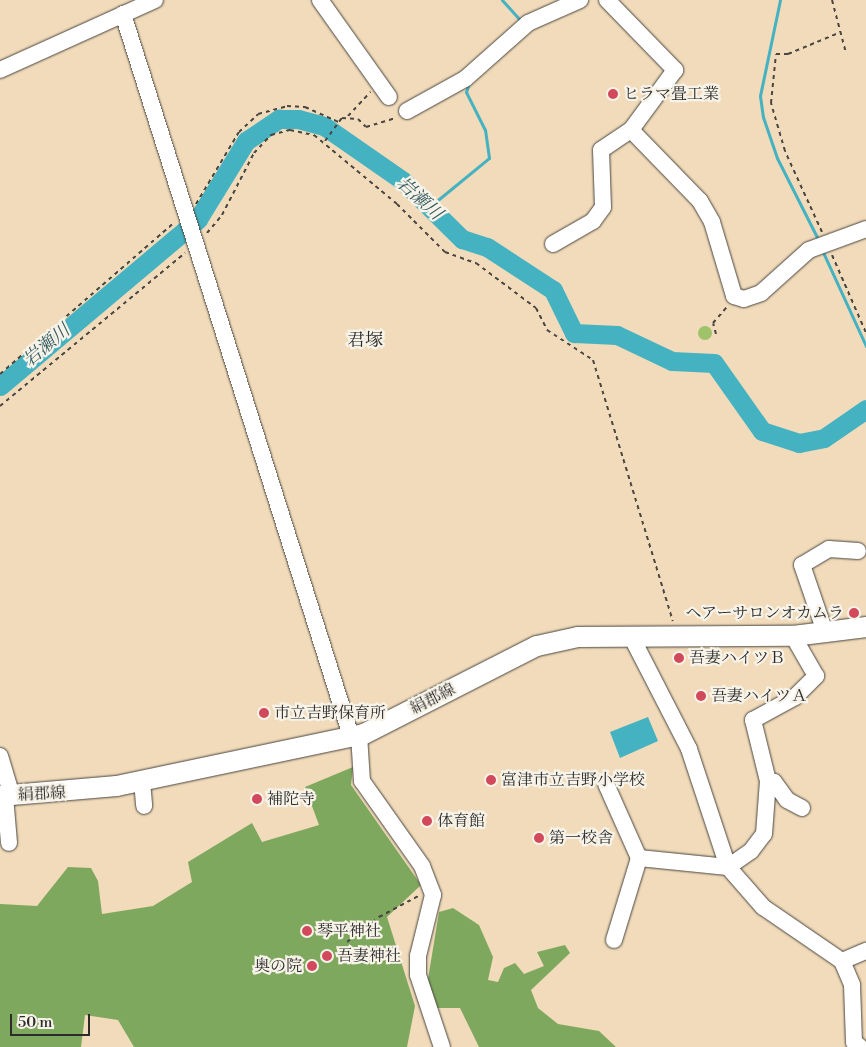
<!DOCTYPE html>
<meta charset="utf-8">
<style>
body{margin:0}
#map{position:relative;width:866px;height:1047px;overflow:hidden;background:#f1dbba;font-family:"Libre Bodoni","Noto Serif JP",serif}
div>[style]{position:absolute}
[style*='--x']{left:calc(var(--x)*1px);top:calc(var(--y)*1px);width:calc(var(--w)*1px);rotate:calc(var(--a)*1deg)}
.green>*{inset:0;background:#9fc26b}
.round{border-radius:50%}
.forest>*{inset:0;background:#7fa85f}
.water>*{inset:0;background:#45b2c2}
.stream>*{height:3px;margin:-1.5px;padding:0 1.5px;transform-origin:1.5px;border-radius:1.5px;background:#45b2c2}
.river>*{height:19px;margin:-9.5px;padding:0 9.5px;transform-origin:9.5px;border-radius:9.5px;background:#45b2c2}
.path>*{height:2px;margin-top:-1px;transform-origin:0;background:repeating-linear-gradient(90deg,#494540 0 4px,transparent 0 8px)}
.roads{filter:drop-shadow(0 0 1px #494540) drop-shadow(0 0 1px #494540)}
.minor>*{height:16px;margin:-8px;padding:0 8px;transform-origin:8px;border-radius:8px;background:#fff}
.major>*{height:20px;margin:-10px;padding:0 10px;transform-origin:10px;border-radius:10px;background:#fff}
.dots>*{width:14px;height:14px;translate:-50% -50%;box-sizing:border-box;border:2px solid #f7f3e8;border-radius:50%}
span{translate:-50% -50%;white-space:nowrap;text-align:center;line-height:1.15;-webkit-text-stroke:4.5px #f7f3e8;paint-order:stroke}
.poi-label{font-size:16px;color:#2b2b2b}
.left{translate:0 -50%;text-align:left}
.right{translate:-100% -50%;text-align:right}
.street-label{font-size:16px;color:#2b2b2b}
.water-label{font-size:18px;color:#345a60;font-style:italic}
.neighbourhood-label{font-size:18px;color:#2b2b2b}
.scale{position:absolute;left:10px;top:1014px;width:80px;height:22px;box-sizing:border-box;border:2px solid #2b2b2b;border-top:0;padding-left:6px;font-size:15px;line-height:18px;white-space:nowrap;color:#2b2b2b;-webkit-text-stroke:4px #f7f3e8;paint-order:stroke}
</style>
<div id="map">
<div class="green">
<i class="round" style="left:698px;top:326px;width:14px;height:14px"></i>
</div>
<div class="forest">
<i style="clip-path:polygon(353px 767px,351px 785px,421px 885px,387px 917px,415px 1006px,407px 1047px,134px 1047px,118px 1020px,85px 1015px,81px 1047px,0 1047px,0 904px,37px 906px,68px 867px,91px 868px,98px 881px,102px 914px,153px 906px,192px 882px,188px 862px,252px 823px,262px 842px,319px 825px,305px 787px)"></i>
<i style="clip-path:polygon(453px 908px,479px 925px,493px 957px,488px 980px,498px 982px,504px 968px,515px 963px,524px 974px,544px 966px,537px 952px,565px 945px,570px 953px,531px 990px,538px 1008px,558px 1024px,599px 1031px,616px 1047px,479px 1047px,460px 1008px,436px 1008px,428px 979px,439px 912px)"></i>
</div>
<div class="water">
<i style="clip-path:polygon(648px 717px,658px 741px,620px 758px,610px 732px)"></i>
</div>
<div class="stream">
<i style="--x:502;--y:0;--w:30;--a:48"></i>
<i style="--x:780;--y:0;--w:98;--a:101.8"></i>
<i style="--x:760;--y:96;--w:21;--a:82"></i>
<i style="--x:763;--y:117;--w:43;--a:71.1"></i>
<i style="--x:777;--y:158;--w:91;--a:63.2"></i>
<i style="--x:428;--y:208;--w:79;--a:-39.3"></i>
<i style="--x:489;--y:158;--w:28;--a:-98"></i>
<i style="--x:485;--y:130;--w:42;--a:-116.6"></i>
<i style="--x:466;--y:92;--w:9;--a:-72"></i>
<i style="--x:822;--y:250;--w:106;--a:65.4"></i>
</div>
<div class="river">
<i style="--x:0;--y:386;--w:259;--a:-40.1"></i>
<i style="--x:198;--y:219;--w:92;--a:-58.4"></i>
<i style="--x:246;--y:141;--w:40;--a:-34"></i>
<i style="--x:279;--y:119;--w:19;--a:0"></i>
<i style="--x:298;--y:119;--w:27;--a:15"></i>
<i style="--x:324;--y:126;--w:96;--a:34.8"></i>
<i style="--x:403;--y:181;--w:83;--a:44.5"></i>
<i style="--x:462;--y:239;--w:26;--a:18"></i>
<i style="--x:487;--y:247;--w:79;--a:33.1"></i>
<i style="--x:553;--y:290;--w:48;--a:64"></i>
<i style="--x:574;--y:333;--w:43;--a:2.7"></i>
<i style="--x:617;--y:335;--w:61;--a:25.3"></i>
<i style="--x:672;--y:361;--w:42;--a:2.7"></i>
<i style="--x:714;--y:363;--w:83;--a:54.8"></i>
<i style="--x:762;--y:431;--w:39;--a:18"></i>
<i style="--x:799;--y:443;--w:25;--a:-11"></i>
<i style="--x:824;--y:438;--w:51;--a:-34.6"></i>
</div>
<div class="path">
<i style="--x:832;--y:0;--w:55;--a:75.2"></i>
<i style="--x:348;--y:116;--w:33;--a:-47"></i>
<i style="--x:325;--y:141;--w:29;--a:-54"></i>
<i style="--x:342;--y:118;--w:16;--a:4"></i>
<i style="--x:358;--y:119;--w:11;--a:45"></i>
<i style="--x:366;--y:127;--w:31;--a:-17"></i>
<i style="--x:196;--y:204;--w:84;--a:-59.2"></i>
<i style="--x:239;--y:132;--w:26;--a:-43"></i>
<i style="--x:258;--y:114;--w:30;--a:-15"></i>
<i style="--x:287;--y:106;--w:18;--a:3"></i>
<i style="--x:305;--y:107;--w:37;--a:24"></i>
<i style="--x:822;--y:232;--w:89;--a:-114.6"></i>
<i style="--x:785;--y:151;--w:50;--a:-106.3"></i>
<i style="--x:771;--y:103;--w:49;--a:-84.2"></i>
<i style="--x:776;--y:54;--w:12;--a:0"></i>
<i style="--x:788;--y:54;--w:57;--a:-22.5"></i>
<i style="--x:207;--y:233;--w:23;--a:-50"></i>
<i style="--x:222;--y:215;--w:70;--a:-62.7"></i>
<i style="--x:254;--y:153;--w:25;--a:-47"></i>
<i style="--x:271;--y:135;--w:20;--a:-15"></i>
<i style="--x:290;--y:130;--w:25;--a:12"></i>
<i style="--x:314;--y:135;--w:108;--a:39.7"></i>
<i style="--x:397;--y:204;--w:68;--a:45"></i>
<i style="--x:445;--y:252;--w:33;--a:20"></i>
<i style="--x:476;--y:263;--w:75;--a:36.9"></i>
<i style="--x:536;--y:308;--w:25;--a:63"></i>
<i style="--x:547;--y:330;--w:55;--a:33.1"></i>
<i style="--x:593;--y:360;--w:273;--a:73"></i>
<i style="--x:832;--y:255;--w:85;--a:66.4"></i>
<i style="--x:716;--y:334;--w:11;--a:-105"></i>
<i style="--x:713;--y:323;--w:21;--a:-49"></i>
<i style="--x:0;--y:374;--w:232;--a:-41"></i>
<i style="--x:0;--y:406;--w:240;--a:-39.6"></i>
<i style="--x:347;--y:942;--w:41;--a:-38"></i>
<i style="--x:379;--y:917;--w:47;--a:-28.2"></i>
</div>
<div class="roads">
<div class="minor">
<i style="--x:320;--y:0;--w:119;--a:54.6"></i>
<i style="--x:607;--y:0;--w:98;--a:45.8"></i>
<i style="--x:675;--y:70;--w:74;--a:126.3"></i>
<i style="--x:631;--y:130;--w:99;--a:45.8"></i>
<i style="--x:700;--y:201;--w:24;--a:60"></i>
<i style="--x:712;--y:222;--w:77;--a:73.4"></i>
<i style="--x:734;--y:296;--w:10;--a:17"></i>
<i style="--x:744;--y:299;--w:18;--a:-19"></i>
<i style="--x:761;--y:293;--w:64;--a:-41.9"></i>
<i style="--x:809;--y:250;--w:61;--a:-20.2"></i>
<i style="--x:123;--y:14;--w:757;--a:72.47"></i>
<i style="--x:0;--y:70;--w:170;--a:-24.3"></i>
<i style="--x:407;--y:111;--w:66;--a:-28.9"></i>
<i style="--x:465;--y:79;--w:84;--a:-41.6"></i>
<i style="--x:528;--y:23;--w:57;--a:-23.9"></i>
<i style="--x:553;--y:244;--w:46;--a:-29.9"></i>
<i style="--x:593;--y:221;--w:17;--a:-54"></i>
<i style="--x:603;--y:207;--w:57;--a:-92"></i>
<i style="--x:601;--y:150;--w:36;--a:-34"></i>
<i style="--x:825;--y:632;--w:71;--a:-108.9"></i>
<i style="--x:802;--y:565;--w:31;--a:-31"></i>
<i style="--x:829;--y:549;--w:29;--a:4"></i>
<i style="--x:631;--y:636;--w:127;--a:62.8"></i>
<i style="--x:689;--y:749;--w:124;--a:71.7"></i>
<i style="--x:728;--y:867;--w:28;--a:-35"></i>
<i style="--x:751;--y:851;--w:21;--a:-53"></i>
<i style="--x:764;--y:834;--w:53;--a:-85.7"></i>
<i style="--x:768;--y:781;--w:63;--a:-103.8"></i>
<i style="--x:753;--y:720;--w:48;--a:-28.7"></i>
<i style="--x:795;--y:697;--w:30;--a:-45"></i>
<i style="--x:816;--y:676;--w:46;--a:-119.9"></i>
<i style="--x:359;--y:735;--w:46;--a:86.3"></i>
<i style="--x:362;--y:781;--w:104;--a:54.8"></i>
<i style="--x:422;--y:866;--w:31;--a:69"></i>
<i style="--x:433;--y:895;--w:63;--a:103.8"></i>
<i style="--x:418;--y:956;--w:19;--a:90"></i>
<i style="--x:418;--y:975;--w:76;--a:71.6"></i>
<i style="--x:0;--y:756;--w:42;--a:73.3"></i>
<i style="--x:142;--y:781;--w:25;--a:85"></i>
<i style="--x:768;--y:781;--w:6;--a:9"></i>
<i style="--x:774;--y:782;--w:22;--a:54"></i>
<i style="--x:787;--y:800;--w:17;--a:28"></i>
<i style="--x:606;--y:784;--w:81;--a:66"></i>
<i style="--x:639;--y:858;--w:89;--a:5.8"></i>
<i style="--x:728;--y:867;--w:53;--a:48.8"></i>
<i style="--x:763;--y:907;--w:96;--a:34.4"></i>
<i style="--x:842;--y:961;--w:26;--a:-23"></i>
<i style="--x:5;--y:796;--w:47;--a:85.1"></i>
<i style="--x:614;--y:940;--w:86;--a:-73"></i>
<i style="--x:842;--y:961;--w:26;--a:67"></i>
<i style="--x:852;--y:985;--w:57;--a:88"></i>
<i style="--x:854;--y:1042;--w:8;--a:40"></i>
</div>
<div class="major">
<i style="--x:0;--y:796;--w:117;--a:-4.9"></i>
<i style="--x:117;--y:786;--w:252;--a:-11.9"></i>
<i style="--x:364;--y:734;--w:194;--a:-27"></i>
<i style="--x:537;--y:646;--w:42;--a:-12.4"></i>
<i style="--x:578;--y:637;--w:215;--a:-0.3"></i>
<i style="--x:793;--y:636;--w:74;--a:-7"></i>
</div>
</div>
<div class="dots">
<i style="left:613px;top:94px;background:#d1495b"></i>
<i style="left:854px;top:613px;background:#d1495b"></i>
<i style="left:679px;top:658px;background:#d1495b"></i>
<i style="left:701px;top:696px;background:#d1495b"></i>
<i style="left:264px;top:713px;background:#d1495b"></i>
<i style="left:491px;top:780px;background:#d1495b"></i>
<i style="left:257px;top:799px;background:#d1495b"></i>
<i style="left:427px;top:821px;background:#d1495b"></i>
<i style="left:539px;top:838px;background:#d1495b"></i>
<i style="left:307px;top:931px;background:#d1495b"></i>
<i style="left:327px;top:956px;background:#d1495b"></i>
<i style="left:312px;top:966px;background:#d1495b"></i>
</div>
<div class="poi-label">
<span class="left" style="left:623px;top:94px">ヒラマ畳工業</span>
<span class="right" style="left:844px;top:613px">ヘアーサロンオカムラ</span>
<span class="left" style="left:689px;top:658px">吾妻ハイツＢ</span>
<span class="left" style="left:711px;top:696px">吾妻ハイツＡ</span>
<span class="left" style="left:274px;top:713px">市立吉野保育所</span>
<span class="left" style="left:501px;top:780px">富津市立吉野小学校</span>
<span class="left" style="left:267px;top:799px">補陀寺</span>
<span class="left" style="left:437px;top:821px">体育館</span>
<span class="left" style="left:549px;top:838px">第一校舎</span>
<span class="left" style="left:317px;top:931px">琴平神社</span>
<span class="left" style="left:337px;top:956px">吾妻神社</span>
<span class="right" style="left:302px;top:966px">奥の院</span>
</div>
<div class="street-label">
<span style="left:433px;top:699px;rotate:-27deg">絹郡線</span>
<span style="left:42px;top:794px;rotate:-3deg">絹郡線</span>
</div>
<div class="water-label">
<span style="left:419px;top:199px;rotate:42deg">岩瀬川</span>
<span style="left:47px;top:346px;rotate:-40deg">岩瀬川</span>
</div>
<div class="neighbourhood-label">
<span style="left:365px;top:341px">君塚</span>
</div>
<div class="scale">50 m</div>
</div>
